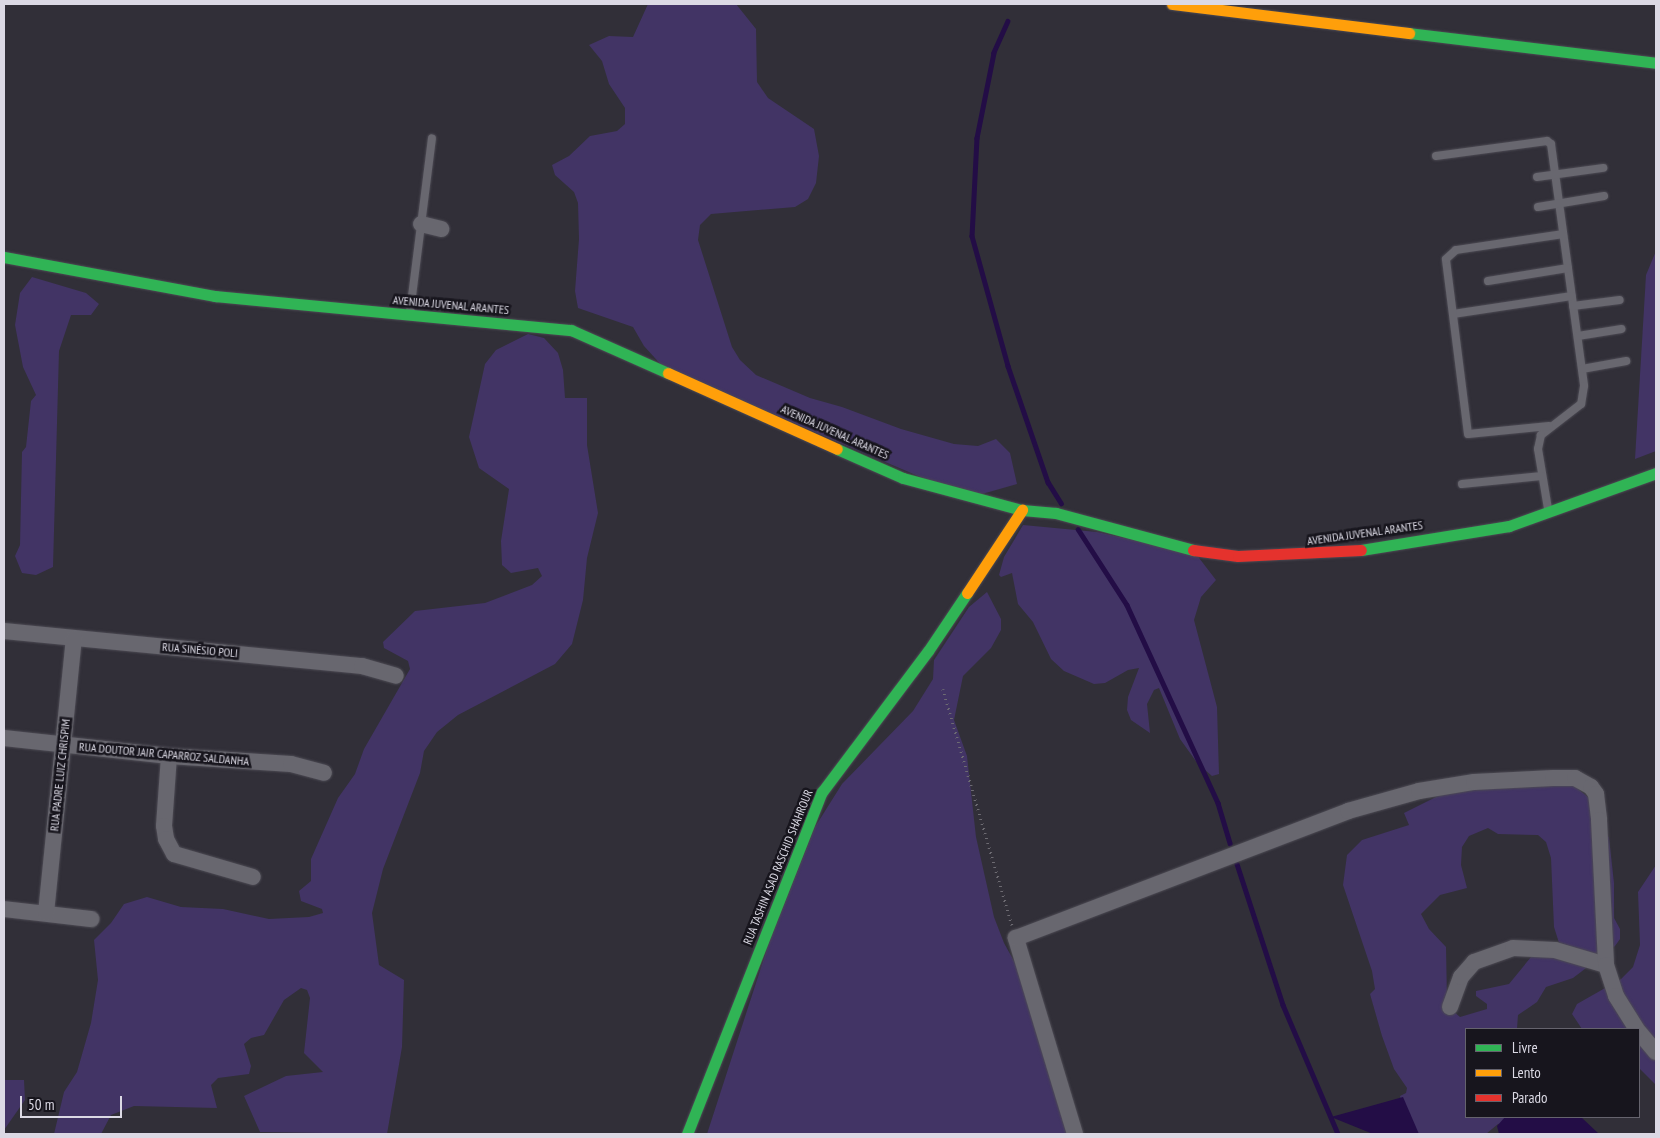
<!DOCTYPE html>
<meta charset="utf-8">
<style>
body{margin:0}
#map{position:relative;width:1660px;height:1138px;overflow:hidden;background:#312f38;font-family:"PT Sans Narrow",sans-serif}
div>[style]{position:absolute}
[style*='--x']{left:calc(var(--x)*1px);top:calc(var(--y)*1px);width:calc(var(--w)*1px);rotate:calc(var(--a)*1deg)}
.green>*{inset:0;background:#423465}
.water>*{inset:0;background:#230d46}
.stream>*{height:4.5px;margin:-2.25px;padding:0 2.25px;transform-origin:2.25px;border-radius:2.25px;background:#230d46}
.path>*{height:2.5px;margin-top:-1.25px;transform-origin:0;background:repeating-linear-gradient(90deg,#6d6b72 0 1px,transparent 0 5px)}
.roads{filter:drop-shadow(0 0 1px #4c4a53) drop-shadow(0 0 1px #4c4a53)}
.lane>*{height:8px;margin:-4px;padding:0 4px;transform-origin:4px;border-radius:4px;background:#68676f}
.street>*{height:16px;margin:-8px;padding:0 8px;transform-origin:8px;border-radius:8px;background:#68676f}
.fast>*{height:11px;margin:-5.5px;padding:0 5.5px;transform-origin:5.5px;border-radius:5.5px;background:#30b455}
.slow>*{height:11px;margin:-5.5px;padding:0 5.5px;transform-origin:5.5px;border-radius:5.5px;background:#ff9f0a}
.jam>*{height:11px;margin:-5.5px;padding:0 5.5px;transform-origin:5.5px;border-radius:5.5px;background:#e5322d}
span{translate:-50% -50%;white-space:nowrap;text-align:center;line-height:1.15;-webkit-text-stroke:5px #17151d;paint-order:stroke}
.street-label{font-size:12px;color:#dbd9e4}
.frame{position:absolute;inset:0;border:5px solid #dbd9e4;pointer-events:none}
.legend{position:absolute;left:1465px;top:1028px;width:175px;height:90px;box-sizing:border-box;background:#17151d;border:1px solid #65636d;margin:0;padding:6px 9px;list-style:none;font-size:15px;color:#dbd9e4}
.legend li{display:flex;align-items:center;gap:10px;height:25px}
.legend b{width:25px;border:1px solid #65636d}
.scale{position:absolute;left:20px;top:1096px;width:102px;height:22px;box-sizing:border-box;border:2px solid #dbd9e4;border-top:0;padding-left:6px;font-size:15px;line-height:18px;white-space:nowrap;color:#dbd9e4;-webkit-text-stroke:4px #17151d;paint-order:stroke}
</style>
<div id="map">
<div class="green">
<i style="clip-path:polygon(648px 4px,736px 4px,756px 29px,757px 82px,768px 98px,814px 129px,819px 156px,816px 183px,808px 199px,795px 207px,711px 214px,700px 225px,698px 240px,732px 347px,740px 360px,756px 375px,810px 398px,842px 407px,901px 429px,954px 444px,978px 446px,996px 439px,1010px 453px,1017px 484px,982px 494px,963px 495px,664px 368px,644px 346px,633px 327px,578px 308px,575px 291px,579px 239px,578px 203px,574px 192px,555px 175px,552px 165px,569px 156px,590px 136px,617px 131px,625px 124px,625px 108px,609px 84px,602px 61px,589px 45px,609px 36px,633px 37px)"></i>
<i style="clip-path:polygon(1656px 251px,1656px 451px,1635px 459px,1646px 275px)"></i>
<i style="clip-path:polygon(32px 277px,86px 293px,99px 304px,91px 315px,71px 315px,59px 351px,53px 567px,36px 575px,22px 573px,15px 556px,20px 545px,22px 452px,26px 447px,31px 401px,36px 395px,23px 367px,15px 325px,20px 293px)"></i>
<i style="clip-path:polygon(528px 334px,544px 338px,558px 353px,563px 370px,565px 398px,587px 398px,587px 445px,598px 513px,587px 558px,583px 600px,572px 644px,555px 664px,458px 715px,437px 732px,424px 751px,420px 773px,383px 869px,372px 913px,379px 965px,404px 980px,402px 1047px,387px 1134px,260px 1132px,244px 1096px,286px 1076px,323px 1072px,304px 1053px,310px 998px,307px 990px,301px 988px,284px 1000px,264px 1035px,251px 1038px,244px 1044px,251px 1066px,249px 1074px,218px 1078px,211px 1085px,217px 1108px,134px 1106px,111px 1115px,101px 1134px,54px 1134px,64px 1092px,77px 1072px,91px 1023px,98px 980px,94px 940px,111px 923px,124px 904px,147px 897px,181px 907px,223px 909px,269px 919px,309px 917px,323px 913px,322px 909px,301px 901px,299px 891px,311px 881px,311px 859px,338px 798px,355px 774px,364px 749px,410px 669px,408px 661px,384px 648px,383px 642px,415px 611px,485px 603px,532px 585px,542px 576px,538px 568px,511px 573px,502px 565px,501px 541px,509px 489px,479px 468px,469px 437px,485px 364px,496px 350px)"></i>
<i style="clip-path:polygon(1023px 525px,1097px 532px,1196px 554px,1216px 580px,1201px 597px,1194px 620px,1217px 707px,1219px 774px,1212px 776px,1198px 764px,1180px 739px,1159px 688px,1154px 690px,1147px 704px,1150px 733px,1131px 720px,1127px 710px,1128px 697px,1139px 668px,1128px 670px,1105px 683px,1094px 684px,1064px 671px,1051px 659px,1033px 622px,1018px 604px,1012px 573px,1001px 577px,999px 575px,1004px 557px)"></i>
<i style="clip-path:polygon(987px 592px,1001px 619px,1001px 630px,991px 648px,963px 676px,954px 720px,967px 756px,976px 837px,994px 917px,1004px 943px,1035px 999px,1069px 1134px,707px 1134px,768px 946px,815px 827px,842px 784px,913px 711px,933px 679px,934px 660px,969px 607px)"></i>
<i style="clip-path:polygon(evenodd,1466px 782px,1572px 784px,1589px 798px,1609px 838px,1614px 883px,1614px 918px,1620px 929px,1620px 939px,1615px 946px,1573px 978px,1546px 987px,1537px 1002px,1518px 1015px,1517px 1029px,1466px 1029px,1466px 1117px,1571px 1117px,1498px 1124px,1486px 1134px,1411px 1134px,1400px 1096px,1406px 1093px,1407px 1088px,1394px 1069px,1382px 1036px,1370px 994px,1375px 989px,1372px 971px,1343px 885px,1347px 855px,1362px 840px,1409px 825px,1404px 813px,1466px 782px,1488px 828px,1498px 834px,1538px 835px,1546px 842px,1551px 858px,1554px 927px,1560px 946px,1531px 957px,1509px 984px,1476px 991px,1476px 996px,1487px 1004px,1487px 1009px,1460px 1017px,1452px 1010px,1447px 1000px,1446px 947px,1429px 929px,1421px 914px,1440px 895px,1467px 888px,1461px 865px,1462px 847px,1469px 836px,1488px 828px)"></i>
<i style="clip-path:polygon(1656px 865px,1656px 1085px,1639px 1068px,1639px 1029px,1582px 1029px,1572px 1014px,1577px 1004px,1621px 979px,1633px 967px,1640px 945px,1638px 892px)"></i>
<i style="clip-path:polygon(4px 1080px,24px 1080px,25px 1100px,4px 1130px)"></i>
</div>
<div class="water">
<i style="clip-path:polygon(1403px 1097px,1419px 1134px,1373px 1134px,1331px 1117px)"></i>
<i style="clip-path:polygon(1505px 1117px,1581px 1117px,1599px 1134px,1499px 1134px,1497px 1126px)"></i>
</div>
<div class="stream">
<i style="--x:1008;--y:21;--w:35;--a:114"></i>
<i style="--x:994;--y:53;--w:87;--a:101.3"></i>
<i style="--x:977;--y:138;--w:98;--a:92.9"></i>
<i style="--x:972;--y:236;--w:135;--a:74.5"></i>
<i style="--x:1008;--y:366;--w:123;--a:71"></i>
<i style="--x:1048;--y:482;--w:25;--a:58"></i>
<i style="--x:1078;--y:529;--w:90;--a:57.2"></i>
<i style="--x:1127;--y:605;--w:218;--a:65.3"></i>
<i style="--x:1218;--y:803;--w:42;--a:73.3"></i>
<i style="--x:1237;--y:864;--w:148;--a:71.9"></i>
<i style="--x:1283;--y:1005;--w:140;--a:66.9"></i>
</div>
<div class="path">
<i style="--x:943;--y:689;--w:246;--a:73.7"></i>
</div>
<div class="roads">
<div class="lane">
<i style="--x:1436;--y:156;--w:112;--a:-7.7"></i>
<i style="--x:1547;--y:141;--w:5;--a:37"></i>
<i style="--x:1551;--y:144;--w:244;--a:82.2"></i>
<i style="--x:1584;--y:386;--w:18;--a:99"></i>
<i style="--x:1581;--y:404;--w:51;--a:142.2"></i>
<i style="--x:1541;--y:435;--w:14;--a:102"></i>
<i style="--x:1538;--y:449;--w:61;--a:80.5"></i>
<i style="--x:1537;--y:177;--w:67;--a:-7.8"></i>
<i style="--x:1538;--y:207;--w:67;--a:-9.5"></i>
<i style="--x:1488;--y:281;--w:81;--a:-9.2"></i>
<i style="--x:1573;--y:306;--w:47;--a:-7.3"></i>
<i style="--x:410;--y:312;--w:175;--a:-82.8"></i>
<i style="--x:1453;--y:314;--w:120;--a:-8.6"></i>
<i style="--x:1578;--y:336;--w:44;--a:-9.2"></i>
<i style="--x:1582;--y:369;--w:45;--a:-10.3"></i>
<i style="--x:1549;--y:426;--w:81;--a:174.4"></i>
<i style="--x:1468;--y:434;--w:176;--a:-97.2"></i>
<i style="--x:1446;--y:259;--w:13;--a:-42"></i>
<i style="--x:1456;--y:250;--w:108;--a:-8.5"></i>
<i style="--x:1462;--y:484;--w:80;--a:-5.7"></i>
</div>
<div class="street">
<i style="--x:421;--y:224;--w:21;--a:14"></i>
<i style="--x:4;--y:631;--w:360;--a:5.6"></i>
<i style="--x:362;--y:666;--w:35;--a:16"></i>
<i style="--x:4;--y:738;--w:166;--a:6.2"></i>
<i style="--x:169;--y:756;--w:122;--a:3.8"></i>
<i style="--x:291;--y:764;--w:34;--a:15"></i>
<i style="--x:169;--y:756;--w:70;--a:94.1"></i>
<i style="--x:164;--y:826;--w:13;--a:81"></i>
<i style="--x:166;--y:839;--w:17;--a:62"></i>
<i style="--x:174;--y:854;--w:82;--a:16.2"></i>
<i style="--x:4;--y:909;--w:88;--a:6.6"></i>
<i style="--x:46;--y:913;--w:276;--a:-84.2"></i>
<i style="--x:1450;--y:1007;--w:32;--a:-70"></i>
<i style="--x:1461;--y:977;--w:20;--a:-49"></i>
<i style="--x:1474;--y:962;--w:41;--a:-19.7"></i>
<i style="--x:1513;--y:948;--w:42;--a:2.7"></i>
<i style="--x:1555;--y:950;--w:53;--a:16.4"></i>
<i style="--x:1639;--y:1032;--w:26;--a:50"></i>
<i style="--x:1075;--y:1134;--w:205;--a:-106.8"></i>
<i style="--x:1016;--y:938;--w:355;--a:-20.9"></i>
<i style="--x:1348;--y:811;--w:74;--a:-15.7"></i>
<i style="--x:1419;--y:791;--w:56;--a:-9.3"></i>
<i style="--x:1474;--y:782;--w:79;--a:-2.9"></i>
<i style="--x:1553;--y:778;--w:22;--a:0"></i>
<i style="--x:1575;--y:778;--w:18;--a:29"></i>
<i style="--x:1591;--y:787;--w:9;--a:54"></i>
<i style="--x:1596;--y:794;--w:26;--a:83"></i>
<i style="--x:1599;--y:820;--w:145;--a:87.2"></i>
<i style="--x:1606;--y:965;--w:33;--a:72"></i>
<i style="--x:1616;--y:996;--w:39;--a:58"></i>
</div>
<div class="fast">
<i style="--x:1409;--y:33;--w:249;--a:6.9"></i>
<i style="--x:4;--y:257;--w:215;--a:10.5"></i>
<i style="--x:215;--y:296;--w:358;--a:5.5"></i>
<i style="--x:571;--y:330;--w:106;--a:23.9"></i>
<i style="--x:837;--y:449;--w:72;--a:23.7"></i>
<i style="--x:903;--y:478;--w:123;--a:15.1"></i>
<i style="--x:1022;--y:510;--w:34;--a:5"></i>
<i style="--x:1056;--y:513;--w:142;--a:15.1"></i>
<i style="--x:1361;--y:550;--w:150;--a:-9.2"></i>
<i style="--x:1509;--y:526;--w:156;--a:-19.8"></i>
<i style="--x:687;--y:1134;--w:368;--a:-68.5"></i>
<i style="--x:822;--y:792;--w:176;--a:-53.1"></i>
<i style="--x:928;--y:651;--w:70;--a:-56.1"></i>
</div>
<div class="slow">
<i style="--x:1172;--y:4;--w:239;--a:7"></i>
<i style="--x:668;--y:373;--w:185;--a:24.2"></i>
<i style="--x:967;--y:593;--w:100;--a:-56.5"></i>
</div>
<div class="jam">
<i style="--x:1193;--y:550;--w:45;--a:7.6"></i>
<i style="--x:1238;--y:556;--w:123;--a:-2.8"></i>
</div>
</div>
<div class="street-label">
<span style="left:451px;top:305px;rotate:5deg">AVENIDA JUVENAL ARANTES</span>
<span style="left:835px;top:432px;rotate:24deg">AVENIDA JUVENAL ARANTES</span>
<span style="left:1365px;top:533px;rotate:-8deg">AVENIDA JUVENAL ARANTES</span>
<span style="left:200px;top:650px;rotate:5deg">RUA SINÉSIO POLI</span>
<span style="left:164px;top:754px;rotate:5deg">RUA DOUTOR JAIR CAPARROZ SALDANHA</span>
<span style="left:60px;top:775px;rotate:-84deg">RUA PADRE LUIZ CHRISPIM</span>
<span style="left:778px;top:867px;rotate:-68deg">RUA TASHIN ASAD RASCHID SHAHROUR</span>
</div>
<div class="frame"></div>
<ul class="legend">
<li><b style="height:6px;background:#30b455"></b>Livre</li>
<li><b style="height:6px;background:#ff9f0a"></b>Lento</li>
<li><b style="height:6px;background:#e5322d"></b>Parado</li>
</ul>
<div class="scale">50 m</div>
</div>
